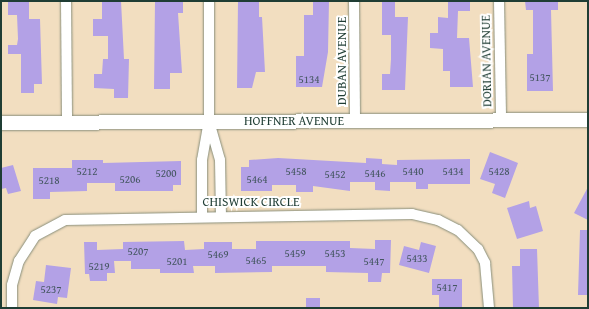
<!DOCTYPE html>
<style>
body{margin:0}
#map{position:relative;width:589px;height:309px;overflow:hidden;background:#f2dec0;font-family:"Gentium Book Plus",serif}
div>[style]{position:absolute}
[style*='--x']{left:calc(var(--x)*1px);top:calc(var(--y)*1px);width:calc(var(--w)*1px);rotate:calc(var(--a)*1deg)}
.building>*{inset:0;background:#b3a1e6}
.roads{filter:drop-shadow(0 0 1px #888e7a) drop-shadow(0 0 1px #888e7a)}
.street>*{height:10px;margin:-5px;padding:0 5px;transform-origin:5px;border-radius:5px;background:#fff}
.secondary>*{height:14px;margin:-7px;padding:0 7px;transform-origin:7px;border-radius:7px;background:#fff}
span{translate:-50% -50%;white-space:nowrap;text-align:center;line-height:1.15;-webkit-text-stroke:4px #fff;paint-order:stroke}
.number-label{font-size:11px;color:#445660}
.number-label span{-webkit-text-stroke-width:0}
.street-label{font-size:13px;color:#1f3d34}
.frame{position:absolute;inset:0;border:2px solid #1f3d34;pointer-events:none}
</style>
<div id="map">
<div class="building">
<i style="clip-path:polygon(8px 1px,29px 1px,29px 19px,40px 19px,42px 84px,34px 84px,34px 93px,21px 93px,21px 54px,8px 54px,8px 45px,17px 45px,18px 39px,17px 15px,8px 15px)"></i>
<i style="clip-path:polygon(102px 1px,121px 1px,124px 59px,129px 59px,128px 98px,114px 98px,114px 89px,94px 88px,94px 74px,102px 74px,103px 59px,108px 59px,108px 36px,93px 36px,93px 19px,102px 19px)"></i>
<i style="clip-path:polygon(155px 1px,183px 1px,183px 13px,178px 13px,182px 73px,170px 73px,170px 89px,154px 89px)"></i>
<i style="clip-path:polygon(238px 1px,259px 1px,259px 17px,262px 17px,265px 72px,256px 72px,252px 88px,237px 88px)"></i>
<i style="clip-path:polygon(313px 1px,329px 1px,328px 52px,322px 87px,296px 87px,296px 56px,304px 56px,304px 15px,313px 15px)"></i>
<i style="clip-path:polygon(382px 1px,395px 1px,395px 17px,408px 17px,405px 90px,382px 90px,382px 74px,390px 74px,391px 59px,391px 35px,382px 35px)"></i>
<i style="clip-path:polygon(448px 1px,470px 1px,470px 11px,458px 11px,457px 38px,469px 38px,473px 87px,450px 87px,450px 71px,443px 71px,443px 49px,430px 48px,430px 33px,438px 33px,438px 17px,448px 18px)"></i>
<i style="clip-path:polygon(525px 1px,558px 1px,558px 10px,551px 10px,553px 91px,527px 91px,527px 54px,533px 54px,533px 10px,526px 10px)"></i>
<i style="clip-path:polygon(490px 152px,518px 163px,505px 198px,492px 193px,495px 184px,480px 179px)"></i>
<i style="clip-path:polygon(278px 158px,366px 163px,366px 158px,382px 159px,382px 164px,397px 165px,397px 160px,470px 159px,470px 184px,428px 184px,428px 189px,416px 189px,416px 182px,390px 182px,390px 191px,375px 190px,375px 182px,350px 182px,350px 191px,313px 186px,313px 192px,296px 192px,296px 185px,272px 185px,272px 191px,241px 191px,241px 167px,249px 167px,249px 160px)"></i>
<i style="clip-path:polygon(72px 160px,103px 160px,103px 163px,181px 161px,181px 185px,173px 185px,173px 191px,115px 191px,115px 183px,87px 183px,87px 191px,50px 192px,50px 199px,33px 199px,33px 168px,72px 168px)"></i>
<i style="clip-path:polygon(13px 165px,21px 191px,8px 194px,6px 188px,1px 189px,1px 168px)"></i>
<i style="clip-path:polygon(588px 187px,588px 220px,574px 213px)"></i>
<i style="clip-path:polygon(529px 201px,530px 208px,536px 206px,543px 231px,517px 239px,507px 208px)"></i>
<i style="clip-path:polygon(580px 230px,588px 230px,588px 295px,578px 295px)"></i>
<i style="clip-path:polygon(375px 240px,391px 240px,390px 273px,382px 273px,381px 282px,368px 282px,368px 273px,326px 272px,326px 266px,272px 266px,272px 272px,215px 273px,215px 266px,193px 266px,194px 273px,160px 273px,160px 269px,131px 269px,131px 261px,114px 261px,115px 273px,107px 273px,107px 281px,90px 281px,89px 274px,85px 274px,84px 242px,97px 242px,97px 250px,123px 249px,123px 242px,184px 241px,185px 250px,204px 249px,204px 242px,232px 242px,232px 249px,256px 249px,256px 241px,350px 241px,350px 248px,375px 249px)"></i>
<i style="clip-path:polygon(421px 242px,436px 246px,429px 273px,399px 265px,404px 246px,419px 250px)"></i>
<i style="clip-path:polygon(520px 249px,537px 249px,539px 308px,513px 308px,512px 266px,520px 266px)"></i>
<i style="clip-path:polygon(46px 265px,71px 268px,67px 298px,58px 297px,57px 304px,33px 300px,36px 281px,44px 282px)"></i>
<i style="clip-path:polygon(432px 279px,462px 279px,462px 308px,439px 308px,439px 295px,432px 295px)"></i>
<i style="clip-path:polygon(306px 298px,320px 298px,320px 308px,306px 308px)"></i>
</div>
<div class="roads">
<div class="street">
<i style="--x:66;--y:1;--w:121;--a:89.5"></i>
<i style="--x:354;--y:1;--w:120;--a:89.5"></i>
<i style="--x:499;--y:1;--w:119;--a:89"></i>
<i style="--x:210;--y:125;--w:36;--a:74"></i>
<i style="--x:220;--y:160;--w:55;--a:89"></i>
<i style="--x:202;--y:215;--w:55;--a:-90"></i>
<i style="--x:202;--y:160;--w:39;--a:-80"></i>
<i style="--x:209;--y:122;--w:121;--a:-90"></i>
<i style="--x:12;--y:308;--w:23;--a:-90"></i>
<i style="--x:12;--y:285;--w:25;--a:-74"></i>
<i style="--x:19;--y:261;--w:30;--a:-57"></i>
<i style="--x:35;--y:236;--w:34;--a:-28"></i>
<i style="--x:65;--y:220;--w:347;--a:-1"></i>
<i style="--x:412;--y:214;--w:27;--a:13"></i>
<i style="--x:438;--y:220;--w:22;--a:27"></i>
<i style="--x:458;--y:230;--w:28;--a:44"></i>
<i style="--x:478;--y:249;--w:16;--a:63"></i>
<i style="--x:485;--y:263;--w:45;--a:84.9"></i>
</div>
<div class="secondary">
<i style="--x:1;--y:123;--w:587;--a:-0.29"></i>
</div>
</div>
<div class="number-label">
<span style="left:540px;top:77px">5137</span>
<span style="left:309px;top:79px">5134</span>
<span style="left:87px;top:171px">5212</span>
<span style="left:296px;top:171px">5458</span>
<span style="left:413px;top:171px">5440</span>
<span style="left:453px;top:171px">5434</span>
<span style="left:499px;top:171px">5428</span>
<span style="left:166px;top:173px">5200</span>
<span style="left:375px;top:173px">5446</span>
<span style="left:335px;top:174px">5452</span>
<span style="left:130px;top:179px">5206</span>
<span style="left:257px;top:179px">5464</span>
<span style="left:49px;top:180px">5218</span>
<span style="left:138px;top:251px">5207</span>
<span style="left:295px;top:253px">5459</span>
<span style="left:335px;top:253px">5453</span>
<span style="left:218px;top:254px">5469</span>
<span style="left:417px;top:258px">5433</span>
<span style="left:256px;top:260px">5465</span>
<span style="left:177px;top:261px">5201</span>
<span style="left:374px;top:261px">5447</span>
<span style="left:99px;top:266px">5219</span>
<span style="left:447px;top:287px">5417</span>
<span style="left:51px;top:289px">5237</span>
</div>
<div class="street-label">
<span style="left:342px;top:61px;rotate:-90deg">DUBAN AVENUE</span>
<span style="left:487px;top:61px;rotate:-91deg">DORIAN AVENUE</span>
<span style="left:294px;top:121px">HOFFNER AVENUE</span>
<span style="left:251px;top:202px">CHISWICK CIRCLE</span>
</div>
<div class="frame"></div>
</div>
